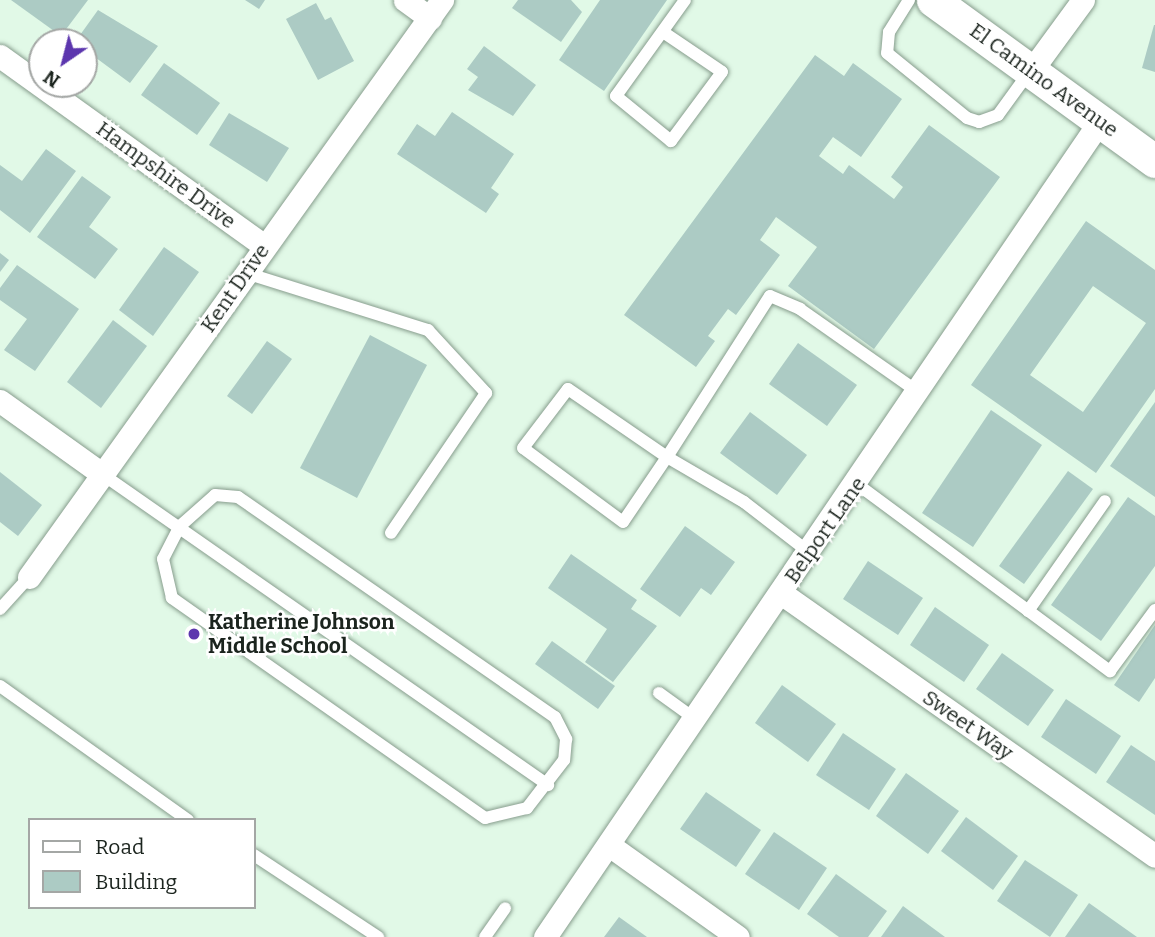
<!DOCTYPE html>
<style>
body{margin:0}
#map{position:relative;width:1155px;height:937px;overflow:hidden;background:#e1f9e7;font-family:Bitter,serif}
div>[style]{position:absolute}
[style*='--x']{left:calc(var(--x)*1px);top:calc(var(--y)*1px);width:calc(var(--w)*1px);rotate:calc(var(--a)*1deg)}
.building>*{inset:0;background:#accbc4}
.roads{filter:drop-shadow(0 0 2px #879d8d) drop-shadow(0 0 2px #879d8d)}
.lane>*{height:12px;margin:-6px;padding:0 6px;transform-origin:6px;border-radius:6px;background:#fff}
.street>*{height:23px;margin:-11.5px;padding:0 11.5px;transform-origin:11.5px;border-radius:11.5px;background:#fff}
.secondary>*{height:33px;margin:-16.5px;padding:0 16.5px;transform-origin:16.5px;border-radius:16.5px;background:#fff}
.dots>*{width:19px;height:19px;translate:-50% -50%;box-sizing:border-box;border:4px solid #fff;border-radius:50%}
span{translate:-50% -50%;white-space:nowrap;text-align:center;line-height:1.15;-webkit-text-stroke:5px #fff;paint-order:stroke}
.street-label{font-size:21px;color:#1b241e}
.poi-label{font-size:21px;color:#1b241e;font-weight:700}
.left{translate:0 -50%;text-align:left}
.legend{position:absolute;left:28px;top:818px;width:228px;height:91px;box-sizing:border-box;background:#fff;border:2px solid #a4a7a5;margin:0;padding:9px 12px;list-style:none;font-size:21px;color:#1b241e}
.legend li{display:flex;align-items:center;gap:14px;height:35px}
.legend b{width:35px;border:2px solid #a4a7a5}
.north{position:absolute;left:28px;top:28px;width:70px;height:70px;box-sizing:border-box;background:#fff;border:2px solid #a4a7a5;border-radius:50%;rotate:215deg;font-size:19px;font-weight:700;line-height:28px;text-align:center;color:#1b241e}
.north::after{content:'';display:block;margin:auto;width:24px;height:32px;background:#5c36ae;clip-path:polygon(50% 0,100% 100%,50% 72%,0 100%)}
</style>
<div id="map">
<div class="building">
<i style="clip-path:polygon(11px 0,88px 0,61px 36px)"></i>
<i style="clip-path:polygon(245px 0,265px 0,259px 9px)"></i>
<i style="clip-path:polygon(518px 0,571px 0,582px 12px,561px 42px,512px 8px)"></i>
<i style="clip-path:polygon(600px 0,667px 0,604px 91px,559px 60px)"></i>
<i style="clip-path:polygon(316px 3px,325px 20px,331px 17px,354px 61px,318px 80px,286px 19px)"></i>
<i style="clip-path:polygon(98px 10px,158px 46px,130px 83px,84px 49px,84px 42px,75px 42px)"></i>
<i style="clip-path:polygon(1154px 25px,1155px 25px,1155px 72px,1142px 68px)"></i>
<i style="clip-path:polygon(484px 46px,536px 85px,513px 116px,468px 90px,478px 77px,467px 69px)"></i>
<i style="clip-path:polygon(815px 55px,844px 76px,853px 63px,902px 99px,861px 157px,833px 137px,819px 156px,843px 174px,849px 165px,894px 199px,903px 187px,891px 177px,929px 125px,1000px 177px,874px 349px,788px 286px,817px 247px,776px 217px,760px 240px,780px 255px,736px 315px,728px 309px,708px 336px,715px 341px,696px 367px,624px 315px)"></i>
<i style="clip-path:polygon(164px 63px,220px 103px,197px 135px,141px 95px)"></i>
<i style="clip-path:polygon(452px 112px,514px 154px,491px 188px,499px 194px,486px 213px,397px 154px,417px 124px,435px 136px)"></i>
<i style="clip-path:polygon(229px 113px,289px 148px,267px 182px,209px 145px)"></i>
<i style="clip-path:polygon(46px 149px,76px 171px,30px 233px,0 210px,0 165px,22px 181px)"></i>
<i style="clip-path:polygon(82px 176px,111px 197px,89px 227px,118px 249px,95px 279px,37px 237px)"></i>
<i style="clip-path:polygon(evenodd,1086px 221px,1155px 270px,1155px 389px,1096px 473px,971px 385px,1086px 221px,1093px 286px,1146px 323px,1083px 412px,1030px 375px,1093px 286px)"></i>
<i style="clip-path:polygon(164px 247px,199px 272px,153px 336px,119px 310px)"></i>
<i style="clip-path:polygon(0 253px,9px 260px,0 272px)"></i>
<i style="clip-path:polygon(17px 265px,79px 309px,35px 371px,4px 350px,27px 319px,0 300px,0 288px)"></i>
<i style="clip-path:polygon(113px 320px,147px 346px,101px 408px,67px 382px)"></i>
<i style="clip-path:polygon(370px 335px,427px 365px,357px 498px,300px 468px)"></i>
<i style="clip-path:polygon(267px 341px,292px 359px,252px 414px,227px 396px)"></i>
<i style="clip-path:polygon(798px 343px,857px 385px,827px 426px,769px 384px)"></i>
<i style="clip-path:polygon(1155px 402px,1155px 497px,1110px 466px)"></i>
<i style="clip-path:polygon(991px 410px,1042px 445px,973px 547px,922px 513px)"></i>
<i style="clip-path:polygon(750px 412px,807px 455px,777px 495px,720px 453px)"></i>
<i style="clip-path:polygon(1068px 471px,1093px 489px,1024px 584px,999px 566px)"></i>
<i style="clip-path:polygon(0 472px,42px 505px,18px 536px,0 522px)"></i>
<i style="clip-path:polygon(1128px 497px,1155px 516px,1155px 566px,1101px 641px,1051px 605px)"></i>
<i style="clip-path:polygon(685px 526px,735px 562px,711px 595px,701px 588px,680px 617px,640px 589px)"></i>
<i style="clip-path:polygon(571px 554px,637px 600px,631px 609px,657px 626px,613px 682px,585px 662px,607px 629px,548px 588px)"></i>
<i style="clip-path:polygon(868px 561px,923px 598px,898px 635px,843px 599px)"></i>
<i style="clip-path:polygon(935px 607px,989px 645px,964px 682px,910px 645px)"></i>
<i style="clip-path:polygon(1155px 625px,1155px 678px,1139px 702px,1114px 685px)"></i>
<i style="clip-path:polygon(552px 641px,615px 686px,598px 709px,535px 664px)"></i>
<i style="clip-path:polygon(1002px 653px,1054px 690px,1028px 726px,976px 689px)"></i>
<i style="clip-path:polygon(782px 685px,836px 724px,808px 762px,755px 723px)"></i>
<i style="clip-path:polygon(1066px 699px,1121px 736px,1096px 774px,1041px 737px)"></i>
<i style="clip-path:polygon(843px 733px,896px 769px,869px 810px,816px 775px)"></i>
<i style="clip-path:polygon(1131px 745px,1155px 761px,1155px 815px,1106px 782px)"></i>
<i style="clip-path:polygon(906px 773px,959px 811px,928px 854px,876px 816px)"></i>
<i style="clip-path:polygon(706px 792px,761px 830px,736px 867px,680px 829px)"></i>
<i style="clip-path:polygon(966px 817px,1018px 856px,993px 890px,941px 851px)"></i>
<i style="clip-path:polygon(774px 832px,827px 868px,799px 910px,745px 874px)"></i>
<i style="clip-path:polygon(1025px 860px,1078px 895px,1050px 937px,997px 901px)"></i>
<i style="clip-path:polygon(836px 874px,887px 911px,868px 937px,839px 937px,807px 914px)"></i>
<i style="clip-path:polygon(1089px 903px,1137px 937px,1065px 937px)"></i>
<i style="clip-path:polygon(903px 906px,945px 937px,881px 937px)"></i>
<i style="clip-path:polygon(619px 917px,647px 937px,604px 937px)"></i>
</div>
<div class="roads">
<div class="lane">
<i style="--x:909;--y:0;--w:38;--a:122"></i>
<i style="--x:889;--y:32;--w:21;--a:95"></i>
<i style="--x:887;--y:53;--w:103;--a:39.1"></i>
<i style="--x:967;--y:118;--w:13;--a:18"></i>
<i style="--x:979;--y:122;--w:20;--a:-20"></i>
<i style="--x:998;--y:115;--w:54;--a:-54"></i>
<i style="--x:663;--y:32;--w:71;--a:34.1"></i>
<i style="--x:722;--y:72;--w:86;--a:126.5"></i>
<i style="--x:671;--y:141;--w:71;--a:-140.7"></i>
<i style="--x:616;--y:96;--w:118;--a:-54.3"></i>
<i style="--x:246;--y:273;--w:191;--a:17.4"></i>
<i style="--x:428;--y:330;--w:86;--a:47.4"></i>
<i style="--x:486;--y:393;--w:169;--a:124.2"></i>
<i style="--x:568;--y:389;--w:120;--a:34.5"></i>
<i style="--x:667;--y:457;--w:78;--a:124.1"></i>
<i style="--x:623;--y:522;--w:124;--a:-143.5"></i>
<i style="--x:523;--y:448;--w:74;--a:-52.7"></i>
<i style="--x:102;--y:474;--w:544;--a:34.89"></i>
<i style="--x:857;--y:484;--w:315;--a:36.5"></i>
<i style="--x:1110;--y:671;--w:76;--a:-53.6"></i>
<i style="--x:215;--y:495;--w:23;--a:5"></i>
<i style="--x:238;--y:497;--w:386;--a:34.8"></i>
<i style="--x:555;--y:717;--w:25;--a:63"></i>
<i style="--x:566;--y:739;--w:21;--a:95"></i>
<i style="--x:564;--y:760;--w:61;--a:127.6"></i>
<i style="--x:527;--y:808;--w:43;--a:166.6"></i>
<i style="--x:485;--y:818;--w:383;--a:-144.9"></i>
<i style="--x:172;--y:598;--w:40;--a:-103"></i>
<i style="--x:163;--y:559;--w:36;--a:-63"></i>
<i style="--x:179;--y:527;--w:48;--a:-41.6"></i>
<i style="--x:810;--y:553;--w:83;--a:-142.3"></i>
<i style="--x:744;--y:502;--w:89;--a:-149.7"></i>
<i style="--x:667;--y:457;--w:191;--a:-57.4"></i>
<i style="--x:770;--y:296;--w:33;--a:23"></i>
<i style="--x:800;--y:309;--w:144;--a:35.1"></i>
<i style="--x:0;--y:609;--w:43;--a:-47.8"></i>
<i style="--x:1028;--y:611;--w:134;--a:-55"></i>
<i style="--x:0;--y:686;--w:231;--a:35.5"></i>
<i style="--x:659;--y:693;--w:44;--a:35.8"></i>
<i style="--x:254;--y:855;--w:149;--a:33.5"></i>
<i style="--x:485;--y:937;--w:35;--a:-55"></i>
</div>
<div class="street">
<i style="--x:405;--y:0;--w:31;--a:36"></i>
<i style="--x:0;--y:56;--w:325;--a:35.7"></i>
<i style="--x:1031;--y:71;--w:88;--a:-53.8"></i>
<i style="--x:0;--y:401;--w:125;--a:35.6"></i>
<i style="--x:29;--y:577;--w:710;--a:-54.41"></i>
<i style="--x:781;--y:593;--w:457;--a:35.1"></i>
<i style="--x:609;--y:845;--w:158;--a:35.5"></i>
<i style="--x:545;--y:937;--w:987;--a:-55.78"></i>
</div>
<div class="secondary">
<i style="--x:933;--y:0;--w:274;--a:36"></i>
</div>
</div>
<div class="dots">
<i style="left:194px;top:634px;background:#5c36ae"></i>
</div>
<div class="street-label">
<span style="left:1044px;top:80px;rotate:36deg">El Camino Avenue</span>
<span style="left:166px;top:175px;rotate:36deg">Hampshire Drive</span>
<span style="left:235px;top:288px;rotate:-55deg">Kent Drive</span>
<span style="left:825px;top:530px;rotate:-55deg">Belport Lane</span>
<span style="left:968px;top:725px;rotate:35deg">Sweet Way</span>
</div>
<div class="poi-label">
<span class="left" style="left:208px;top:634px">Katherine Johnson<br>Middle School</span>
</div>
<ul class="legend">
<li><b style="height:9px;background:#fff"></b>Road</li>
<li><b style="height:19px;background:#accbc4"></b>Building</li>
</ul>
<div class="north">N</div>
</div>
